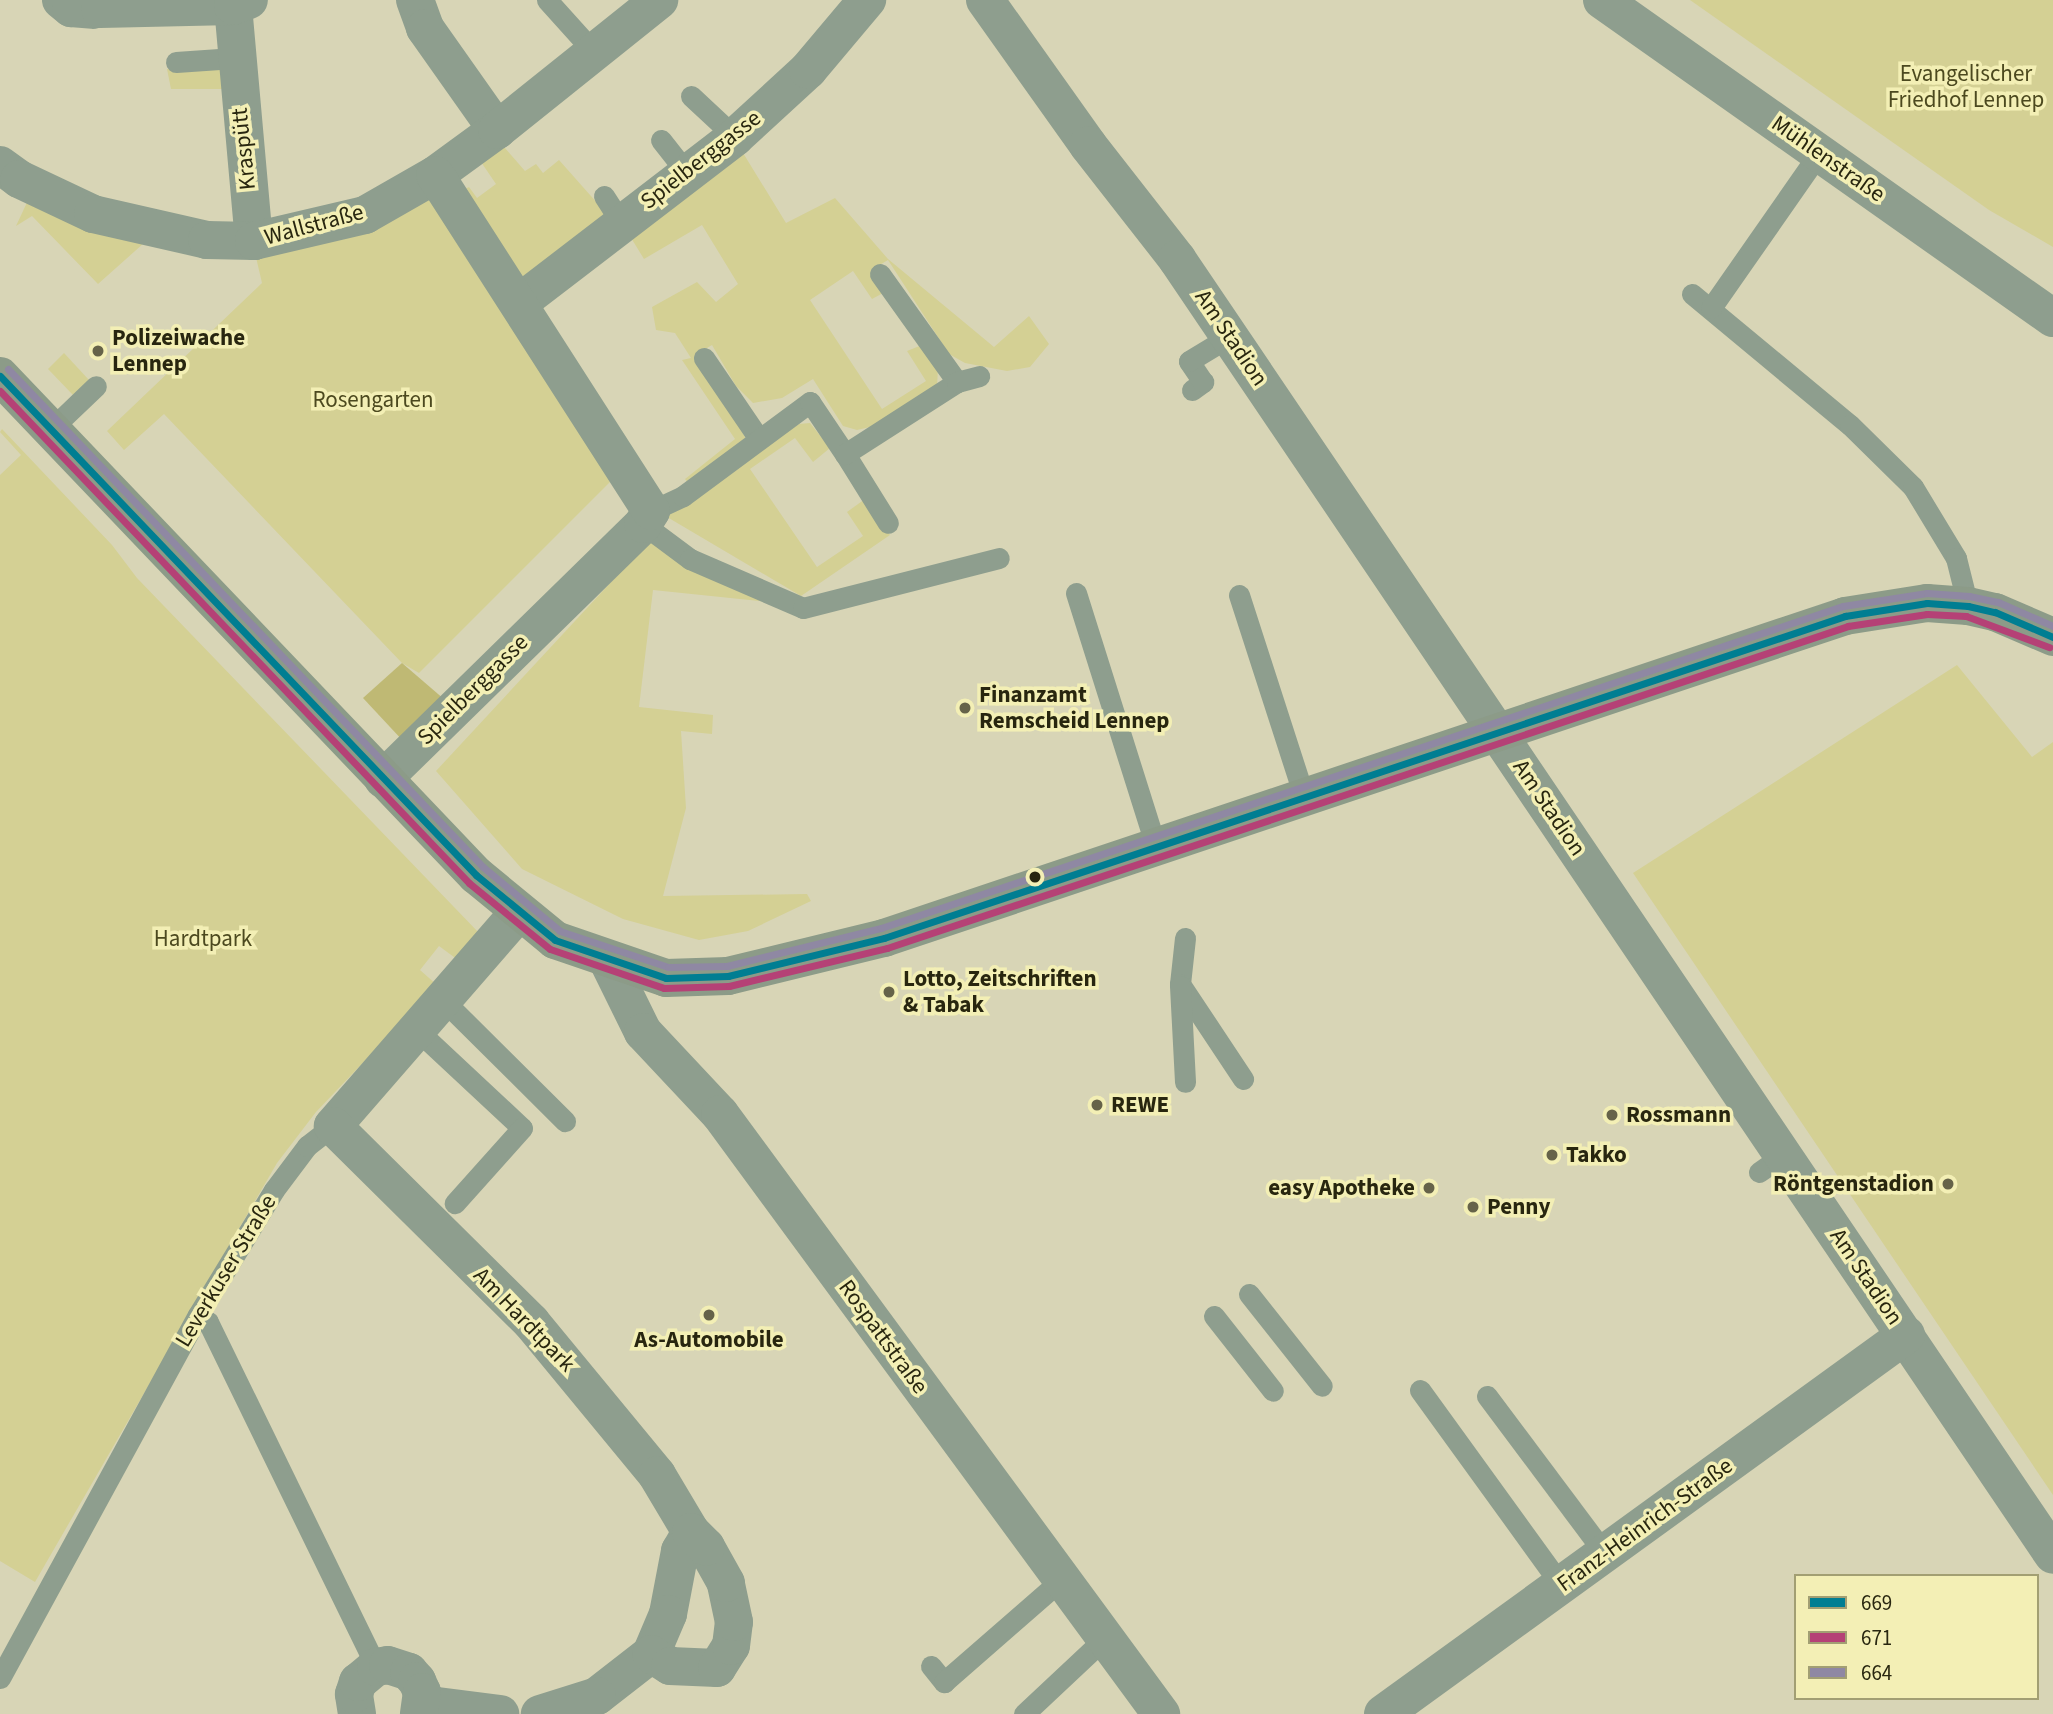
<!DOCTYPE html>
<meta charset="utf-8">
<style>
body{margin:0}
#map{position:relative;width:2053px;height:1714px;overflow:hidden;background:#d8d5b6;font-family:"Source Sans 3",sans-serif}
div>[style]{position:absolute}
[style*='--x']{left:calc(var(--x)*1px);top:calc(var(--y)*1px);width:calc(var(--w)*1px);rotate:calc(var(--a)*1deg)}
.green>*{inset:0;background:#d4d094}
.forest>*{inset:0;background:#bfb974}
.lane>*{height:21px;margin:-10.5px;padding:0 10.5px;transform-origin:10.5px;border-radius:10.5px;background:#8e9e8e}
.street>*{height:38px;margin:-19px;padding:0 19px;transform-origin:19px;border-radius:19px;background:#8e9e8e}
.secondary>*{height:38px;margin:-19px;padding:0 19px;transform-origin:19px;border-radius:19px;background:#8c9b88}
.bus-1>*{height:7px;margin:-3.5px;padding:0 3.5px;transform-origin:3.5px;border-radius:3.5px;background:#007e92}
.bus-2>*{height:7px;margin:-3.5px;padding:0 3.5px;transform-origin:3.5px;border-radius:3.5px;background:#b54176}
.bus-3>*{height:7px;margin:-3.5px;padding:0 3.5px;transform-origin:3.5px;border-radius:3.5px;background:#8f88a3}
.dots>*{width:19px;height:19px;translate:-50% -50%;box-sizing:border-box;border:4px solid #f3efb5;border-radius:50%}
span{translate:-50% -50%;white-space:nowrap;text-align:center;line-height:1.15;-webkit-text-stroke:7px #f3efb5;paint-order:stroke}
.park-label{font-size:23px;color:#4c491f}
.street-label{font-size:23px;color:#28260f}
.poi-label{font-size:23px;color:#28260f;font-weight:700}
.left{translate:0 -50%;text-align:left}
.right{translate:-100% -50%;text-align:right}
.legend{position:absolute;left:1794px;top:1574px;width:245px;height:126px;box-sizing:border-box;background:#f3efb5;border:2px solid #a29f73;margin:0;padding:9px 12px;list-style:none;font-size:21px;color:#28260f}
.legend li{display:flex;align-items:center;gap:14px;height:35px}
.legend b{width:35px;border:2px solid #a29f73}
</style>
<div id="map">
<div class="green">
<i style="clip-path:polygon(1690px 0,2053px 0,2053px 247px,1989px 210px)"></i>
<i style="clip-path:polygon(223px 65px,224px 89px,171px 89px,167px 69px)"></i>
<i style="clip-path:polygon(497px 139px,525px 171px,536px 164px,543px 173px,559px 160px,614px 222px,524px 286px,465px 189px,469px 187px,477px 198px,496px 184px,481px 162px)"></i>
<i style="clip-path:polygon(740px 148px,786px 223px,835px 198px,888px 259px,994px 347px,1029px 316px,1049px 344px,1030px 367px,1007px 371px,965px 363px,949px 354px,888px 260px,871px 270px,885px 292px,872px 299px,853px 271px,810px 300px,882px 409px,926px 381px,907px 351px,922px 345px,938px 368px,937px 387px,870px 427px,857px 430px,843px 426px,813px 379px,782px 398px,753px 403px,736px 386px,712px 345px,697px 354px,745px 437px,744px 445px,689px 484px,685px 479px,735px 439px,682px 360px,691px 358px,675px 333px,656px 330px,652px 307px,697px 282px,716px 302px,738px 284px,702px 225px,644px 259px,625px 228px)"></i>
<i style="clip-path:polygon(426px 189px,614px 478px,419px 673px,402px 663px,164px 414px,124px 450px,107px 431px,262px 283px,255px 253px)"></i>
<i style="clip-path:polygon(30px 196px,144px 243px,98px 284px,32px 216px,16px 226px)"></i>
<i style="clip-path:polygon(64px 353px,89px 380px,73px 395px,48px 369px)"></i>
<i style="clip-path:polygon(810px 423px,830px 448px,813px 462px,795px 438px,750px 469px,817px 567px,863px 536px,847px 512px,865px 499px,890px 535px,801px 596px,662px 514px,799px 424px)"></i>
<i style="clip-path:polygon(2px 429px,112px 545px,137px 578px,480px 934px,458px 960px,439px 946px,420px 970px,437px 985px,316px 1112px,277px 1163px,35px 1582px,0 1561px,0 475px,21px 455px,0 432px)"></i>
<i style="clip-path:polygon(651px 539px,806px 606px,653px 590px,639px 707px,713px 715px,712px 734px,681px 731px,686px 808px,663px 896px,807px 894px,811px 901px,748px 931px,699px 940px,623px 919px,522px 869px,436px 771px)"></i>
<i style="clip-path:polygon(1957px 665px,2032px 757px,2053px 742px,2053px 1495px,1633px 873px)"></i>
</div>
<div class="forest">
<i style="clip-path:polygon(402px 663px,445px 700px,404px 742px,363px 698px)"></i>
</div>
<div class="lane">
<i style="--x:547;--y:0;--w:69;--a:48"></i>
<i style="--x:176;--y:62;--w:58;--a:-3.9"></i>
<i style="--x:691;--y:96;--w:60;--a:43"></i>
<i style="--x:661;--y:140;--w:42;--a:51.8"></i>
<i style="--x:604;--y:196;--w:30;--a:57"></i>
<i style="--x:880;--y:274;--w:133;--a:54.5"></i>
<i style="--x:1692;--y:294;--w:205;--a:39.7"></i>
<i style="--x:1850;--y:425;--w:88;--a:44.5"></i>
<i style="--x:1913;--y:487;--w:83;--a:58.8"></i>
<i style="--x:1956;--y:558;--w:49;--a:76"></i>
<i style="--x:1711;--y:308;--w:189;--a:-55.1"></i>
<i style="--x:704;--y:358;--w:98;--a:55.8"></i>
<i style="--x:1192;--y:390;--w:14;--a:-36"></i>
<i style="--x:1203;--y:382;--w:25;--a:-124"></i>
<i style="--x:1189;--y:361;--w:44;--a:-31.2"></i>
<i style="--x:51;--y:429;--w:62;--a:-43.7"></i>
<i style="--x:845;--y:454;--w:81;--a:58.1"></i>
<i style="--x:651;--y:511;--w:35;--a:-25"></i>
<i style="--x:683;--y:496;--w:158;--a:-36.5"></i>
<i style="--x:810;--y:402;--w:63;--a:56.1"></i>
<i style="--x:845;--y:454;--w:133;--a:-32.7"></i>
<i style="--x:957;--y:382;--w:23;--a:-15"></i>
<i style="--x:643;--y:524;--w:59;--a:36.7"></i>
<i style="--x:690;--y:559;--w:123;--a:23.4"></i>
<i style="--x:803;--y:608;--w:202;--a:-14.3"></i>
<i style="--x:1076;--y:593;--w:266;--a:72.5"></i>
<i style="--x:1239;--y:595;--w:211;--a:72.1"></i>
<i style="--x:1185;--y:938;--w:46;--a:96.2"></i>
<i style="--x:1180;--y:984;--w:114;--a:56.4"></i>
<i style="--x:1180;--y:986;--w:96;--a:87"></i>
<i style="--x:443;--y:1000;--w:172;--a:44.8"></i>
<i style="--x:418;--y:1031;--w:142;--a:43"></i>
<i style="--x:522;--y:1128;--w:101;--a:131.8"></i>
<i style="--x:1759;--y:1172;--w:29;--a:-35"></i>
<i style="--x:1249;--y:1294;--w:117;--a:51.6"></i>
<i style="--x:198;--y:1315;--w:12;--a:35"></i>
<i style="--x:208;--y:1322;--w:384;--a:64"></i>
<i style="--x:1214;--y:1316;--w:95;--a:51.8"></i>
<i style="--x:1420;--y:1390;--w:241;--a:54.1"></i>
<i style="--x:1487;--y:1396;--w:197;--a:53.2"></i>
<i style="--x:931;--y:1666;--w:21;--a:51"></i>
<i style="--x:944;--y:1682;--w:155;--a:-41.1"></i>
<i style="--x:0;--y:1678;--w:413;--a:-61.4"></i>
<i style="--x:198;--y:1315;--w:146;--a:-58.7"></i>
<i style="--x:274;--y:1190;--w:55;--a:-53.1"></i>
<i style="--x:307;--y:1146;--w:33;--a:-38"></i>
<i style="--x:1024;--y:1714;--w:112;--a:-43.2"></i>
</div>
<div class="street">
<i style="--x:61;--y:0;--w:13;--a:39"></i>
<i style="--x:71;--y:8;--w:22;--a:5"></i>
<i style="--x:415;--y:0;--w:30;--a:70"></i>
<i style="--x:425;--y:28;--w:125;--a:54.8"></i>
<i style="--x:985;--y:0;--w:178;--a:54.6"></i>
<i style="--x:1088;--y:145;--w:145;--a:52"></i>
<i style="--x:1177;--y:259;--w:1564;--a:55.94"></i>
<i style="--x:1602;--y:0;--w:552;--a:35.19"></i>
<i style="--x:233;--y:6;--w:236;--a:84.9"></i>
<i style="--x:100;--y:9;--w:133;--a:-1.3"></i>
<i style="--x:233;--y:6;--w:17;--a:-21"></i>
<i style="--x:0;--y:165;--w:24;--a:36"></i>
<i style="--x:19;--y:179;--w:82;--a:25.3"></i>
<i style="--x:93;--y:214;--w:117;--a:12.8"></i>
<i style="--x:207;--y:240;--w:47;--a:1.2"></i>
<i style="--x:254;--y:241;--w:114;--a:-13.2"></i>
<i style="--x:365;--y:215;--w:81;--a:-29.7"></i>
<i style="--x:435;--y:175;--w:77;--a:-36"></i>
<i style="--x:497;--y:130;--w:208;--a:-38.7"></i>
<i style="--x:519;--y:303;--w:272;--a:-37.5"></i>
<i style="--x:735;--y:137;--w:99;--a:-42.5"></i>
<i style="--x:808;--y:70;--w:92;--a:-49.9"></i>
<i style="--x:383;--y:779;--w:364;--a:-44.4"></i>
<i style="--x:643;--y:524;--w:15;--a:-58"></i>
<i style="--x:651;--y:511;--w:399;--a:-122.7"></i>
<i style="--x:519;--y:912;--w:284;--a:131"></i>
<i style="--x:333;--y:1126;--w:279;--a:44.7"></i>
<i style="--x:531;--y:1322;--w:198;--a:50.5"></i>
<i style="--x:657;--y:1475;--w:66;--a:59.2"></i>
<i style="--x:691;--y:1532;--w:22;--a:120"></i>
<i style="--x:680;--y:1551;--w:64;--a:100.8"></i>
<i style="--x:668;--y:1614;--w:43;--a:113"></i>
<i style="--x:651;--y:1654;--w:68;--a:142.1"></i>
<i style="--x:597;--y:1696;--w:60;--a:162.5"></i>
<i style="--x:608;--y:961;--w:79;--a:63.8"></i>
<i style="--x:643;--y:1032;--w:112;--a:46.8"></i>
<i style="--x:720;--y:1114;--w:745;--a:53.68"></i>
<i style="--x:651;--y:1654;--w:22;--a:32"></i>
<i style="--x:670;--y:1666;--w:47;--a:2.4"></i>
<i style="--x:717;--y:1668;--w:26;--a:-58"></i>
<i style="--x:731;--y:1646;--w:24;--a:-83"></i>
<i style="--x:734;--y:1622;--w:40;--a:-102"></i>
<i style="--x:726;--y:1583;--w:41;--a:-119.1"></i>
<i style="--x:706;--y:1547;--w:21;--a:-135"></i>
<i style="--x:422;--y:1704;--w:79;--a:7.3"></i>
<i style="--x:357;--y:1714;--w:20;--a:-99"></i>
<i style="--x:354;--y:1694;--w:13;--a:-72"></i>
<i style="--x:358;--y:1682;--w:23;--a:-40"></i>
<i style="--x:376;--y:1667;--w:12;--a:-9"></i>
<i style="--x:388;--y:1665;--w:22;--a:18"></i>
<i style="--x:409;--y:1672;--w:12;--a:48"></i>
<i style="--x:417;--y:1681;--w:12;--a:66"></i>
<i style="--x:422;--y:1692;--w:22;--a:98"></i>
<i style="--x:1383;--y:1714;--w:646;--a:-35.93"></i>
</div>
<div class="secondary">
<i style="--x:0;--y:376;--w:690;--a:46.35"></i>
<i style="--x:476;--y:875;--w:102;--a:39.4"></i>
<i style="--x:555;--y:940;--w:117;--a:18.9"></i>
<i style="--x:666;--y:978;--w:62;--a:-1.8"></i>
<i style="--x:728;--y:976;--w:161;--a:-13.7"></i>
<i style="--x:884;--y:938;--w:1014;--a:-18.52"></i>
<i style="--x:1845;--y:616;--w:83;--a:-9"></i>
<i style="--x:1927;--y:603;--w:41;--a:4.2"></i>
<i style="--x:1968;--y:606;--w:28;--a:13"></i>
<i style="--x:1995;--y:612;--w:63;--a:23.3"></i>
</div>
<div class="bus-1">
<i style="--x:0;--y:376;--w:690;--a:46.35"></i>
<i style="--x:476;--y:875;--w:102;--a:39.4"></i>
<i style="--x:555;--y:940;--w:117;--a:18.9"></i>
<i style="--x:666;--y:978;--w:62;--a:-1.8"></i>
<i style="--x:728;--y:976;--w:161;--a:-13.7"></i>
<i style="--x:884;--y:938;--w:1014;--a:-18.52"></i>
<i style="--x:1845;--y:616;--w:83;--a:-9"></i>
<i style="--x:1927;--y:603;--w:41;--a:4.2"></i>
<i style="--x:1968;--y:606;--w:28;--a:13"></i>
<i style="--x:1995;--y:612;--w:63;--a:23.3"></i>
</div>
<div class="bus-2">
<i style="--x:0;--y:391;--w:680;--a:46.37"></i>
<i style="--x:469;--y:883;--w:104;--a:39.2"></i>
<i style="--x:550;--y:949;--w:120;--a:18.9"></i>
<i style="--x:664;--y:988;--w:65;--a:-1.8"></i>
<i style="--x:729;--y:986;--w:163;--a:-13.5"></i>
<i style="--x:887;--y:948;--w:1014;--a:-18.52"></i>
<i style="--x:1848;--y:626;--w:80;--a:-8.6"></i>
<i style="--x:1927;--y:614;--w:39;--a:3"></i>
<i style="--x:1966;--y:616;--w:89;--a:20.5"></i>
</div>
<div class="bus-3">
<i style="--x:8;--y:369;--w:688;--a:46.35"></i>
<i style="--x:483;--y:867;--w:100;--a:39.7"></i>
<i style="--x:560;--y:931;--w:114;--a:18.4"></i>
<i style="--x:668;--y:967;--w:59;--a:-1"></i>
<i style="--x:727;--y:966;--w:159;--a:-13.9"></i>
<i style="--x:881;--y:928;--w:1014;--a:-18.51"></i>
<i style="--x:1843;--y:606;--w:85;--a:-8.8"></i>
<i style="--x:1927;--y:593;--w:42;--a:4.1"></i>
<i style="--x:1969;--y:596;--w:30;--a:12"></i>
<i style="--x:1998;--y:602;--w:60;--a:23.6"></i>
</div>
<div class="dots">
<i style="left:98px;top:351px;background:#666349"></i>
<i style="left:965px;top:708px;background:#666349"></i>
<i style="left:1035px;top:877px;background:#28260f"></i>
<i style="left:889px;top:992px;background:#666349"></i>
<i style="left:1097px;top:1105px;background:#666349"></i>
<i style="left:1612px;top:1115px;background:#666349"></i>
<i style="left:1552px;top:1155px;background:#666349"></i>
<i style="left:1948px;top:1184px;background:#666349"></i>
<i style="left:1429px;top:1188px;background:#666349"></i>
<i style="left:1473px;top:1207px;background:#666349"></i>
<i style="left:709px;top:1315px;background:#666349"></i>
</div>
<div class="park-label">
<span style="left:1966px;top:87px">Evangelischer<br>Friedhof Lennep</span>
<span style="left:373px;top:400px">Rosengarten</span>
<span style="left:203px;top:939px">Hardtpark</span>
</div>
<div class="street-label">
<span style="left:244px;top:149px;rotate:-96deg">Kraspütt</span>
<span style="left:1828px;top:159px;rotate:35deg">Mühlenstraße</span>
<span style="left:701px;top:160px;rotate:-38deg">Spielberggasse</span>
<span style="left:314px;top:225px;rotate:-15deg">Wallstraße</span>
<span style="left:1231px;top:338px;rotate:56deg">Am Stadion</span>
<span style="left:473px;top:690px;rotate:-45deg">Spielberggasse</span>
<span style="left:1549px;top:808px;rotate:56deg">Am Stadion</span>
<span style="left:226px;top:1271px;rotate:-59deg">Leverkuser Straße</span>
<span style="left:1866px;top:1277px;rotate:56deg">Am Stadion</span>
<span style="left:524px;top:1320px;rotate:46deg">Am Hardtpark</span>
<span style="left:883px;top:1337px;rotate:54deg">Rospattstraße</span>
<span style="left:1645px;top:1525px;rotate:-36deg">Franz-Heinrich-Straße</span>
</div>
<div class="poi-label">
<span class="left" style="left:112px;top:351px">Polizeiwache<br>Lennep</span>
<span class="left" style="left:979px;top:708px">Finanzamt<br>Remscheid Lennep</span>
<span class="left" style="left:903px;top:992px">Lotto, Zeitschriften<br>&amp; Tabak</span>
<span class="left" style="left:1111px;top:1105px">REWE</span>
<span class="left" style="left:1626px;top:1115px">Rossmann</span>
<span class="left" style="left:1566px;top:1155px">Takko</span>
<span class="right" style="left:1934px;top:1184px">Röntgenstadion</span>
<span class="right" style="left:1415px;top:1188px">easy Apotheke</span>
<span class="left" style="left:1487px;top:1207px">Penny</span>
<span style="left:709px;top:1340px">As-Automobile</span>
</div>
<ul class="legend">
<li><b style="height:9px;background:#007e92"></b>669</li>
<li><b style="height:9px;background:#b54176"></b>671</li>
<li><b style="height:9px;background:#8f88a3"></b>664</li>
</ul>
</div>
